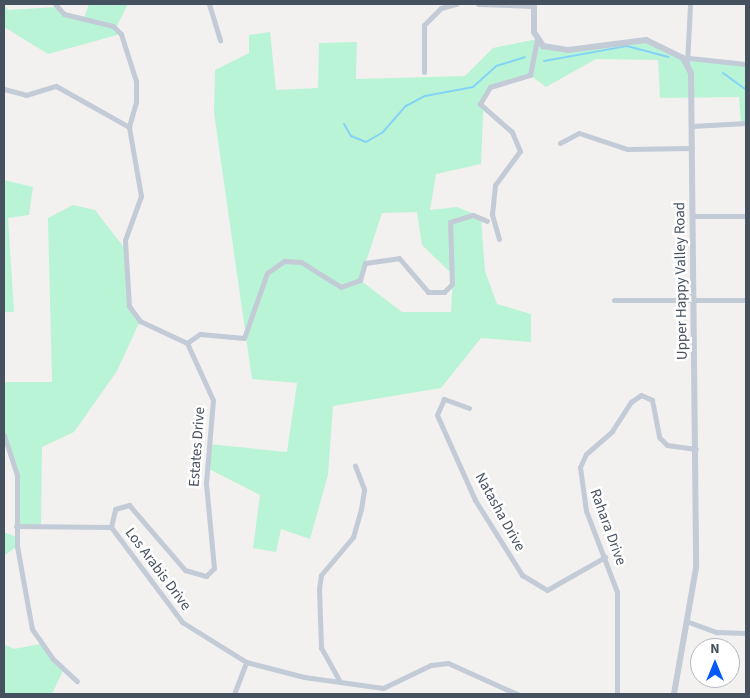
<!DOCTYPE html>
<style>
body{margin:0}
#map{position:relative;width:750px;height:698px;overflow:hidden;background:#f3f0f0;font-family:"Source Sans 3",sans-serif}
div>[style]{position:absolute}
[style*='--x']{left:calc(var(--x)*1px);top:calc(var(--y)*1px);width:calc(var(--w)*1px);rotate:calc(var(--a)*1deg)}
.green>*{inset:0;background:#baf4d6}
.stream>*{height:2px;margin:-1px;padding:0 1px;transform-origin:1px;border-radius:1px;background:#83d3f6}
.minor>*{height:5px;margin:-2.5px;padding:0 2.5px;transform-origin:2.5px;border-radius:2.5px;background:#c2cbd6}
.tertiary>*{height:6px;margin:-3px;padding:0 3px;transform-origin:3px;border-radius:3px;background:#c2cbd6}
span{translate:-50% -50%;white-space:nowrap;text-align:center;line-height:1.15;-webkit-text-stroke:5px #fff;paint-order:stroke}
.street-label{font-size:15px;color:#465160}
.frame{position:absolute;inset:0;border:5px solid #465160;pointer-events:none}
.north{position:absolute;left:690px;top:638px;width:50px;height:50px;box-sizing:border-box;background:#fff;border:1px solid #b5b9bf;border-radius:50%;rotate:0deg;font-size:14px;font-weight:700;line-height:20px;text-align:center;color:#465160}
.north::after{content:'';display:block;margin:auto;width:18px;height:22px;background:#0559f8;clip-path:polygon(50% 0,100% 100%,50% 72%,0 100%)}
</style>
<div id="map">
<div class="green">
<i style="clip-path:polygon(4px 4px,8px 10px,56px 7px,64px 14px,84px 18px,89px 4px,128px 4px,116px 28px,121px 34px,48px 54px,4px 27px)"></i>
<i style="clip-path:polygon(evenodd,270px 32px,276px 90px,318px 88px,319px 43px,357px 42px,356px 79px,465px 76px,493px 48px,537px 39px,552px 50px,638px 39px,689px 58px,746px 64px,746px 123px,741px 124px,739px 97px,660px 98px,658px 60px,596px 59px,546px 87px,530px 75px,484px 92px,481px 164px,436px 174px,430px 210px,457px 207px,481px 217px,485px 271px,497px 304px,531px 314px,531px 342px,481px 338px,441px 388px,333px 406px,328px 475px,310px 539px,281px 529px,276px 552px,253px 548px,260px 495px,207px 468px,208px 444px,287px 452px,297px 383px,252px 379px,214px 112px,215px 70px,249px 53px,249px 35px,270px 32px,417px 212px,422px 245px,453px 275px,451px 312px,402px 312px,360px 280px,382px 213px,417px 212px)"></i>
<i style="clip-path:polygon(4px 180px,33px 187px,29px 215px,8px 218px,14px 312px,4px 312px)"></i>
<i style="clip-path:polygon(73px 205px,95px 210px,126px 250px,129px 306px,140px 321px,117px 371px,74px 432px,42px 447px,41px 527px,16px 526px,17px 475px,4px 443px,4px 382px,52px 382px,48px 218px)"></i>
<i style="clip-path:polygon(4px 532px,16px 537px,17px 546px,4px 556px)"></i>
<i style="clip-path:polygon(4px 644px,14px 649px,40px 644px,64px 669px,52px 694px,4px 694px)"></i>
</div>
<div class="stream">
<i style="--x:544;--y:61;--w:84;--a:-10.2"></i>
<i style="--x:627;--y:46;--w:43;--a:14.7"></i>
<i style="--x:723;--y:73;--w:29;--a:36"></i>
<i style="--x:344;--y:124;--w:14;--a:60"></i>
<i style="--x:351;--y:136;--w:16;--a:22"></i>
<i style="--x:366;--y:142;--w:20;--a:-30"></i>
<i style="--x:383;--y:132;--w:35;--a:-49"></i>
<i style="--x:406;--y:106;--w:21;--a:-28"></i>
<i style="--x:425;--y:96;--w:49;--a:-10.6"></i>
<i style="--x:473;--y:87;--w:31;--a:-42"></i>
<i style="--x:496;--y:66;--w:30;--a:-17"></i>
</div>
<div class="minor">
<i style="--x:55;--y:4;--w:13;--a:48"></i>
<i style="--x:64;--y:14;--w:50;--a:13.8"></i>
<i style="--x:113;--y:26;--w:11;--a:45"></i>
<i style="--x:121;--y:34;--w:49;--a:72.3"></i>
<i style="--x:136;--y:81;--w:21;--a:90"></i>
<i style="--x:136;--y:102;--w:26;--a:106"></i>
<i style="--x:209;--y:4;--w:38;--a:73"></i>
<i style="--x:478;--y:4;--w:56;--a:2"></i>
<i style="--x:534;--y:6;--w:5;--a:-158"></i>
<i style="--x:689;--y:58;--w:57;--a:6"></i>
<i style="--x:687;--y:64;--w:60;--a:-87.1"></i>
<i style="--x:424;--y:72;--w:47;--a:-90"></i>
<i style="--x:424;--y:25;--w:24;--a:-45"></i>
<i style="--x:441;--y:8;--w:16;--a:-15"></i>
<i style="--x:4;--y:89;--w:23;--a:15"></i>
<i style="--x:26;--y:95;--w:31;--a:-17"></i>
<i style="--x:56;--y:86;--w:84;--a:29.3"></i>
<i style="--x:692;--y:126;--w:54;--a:-3.2"></i>
<i style="--x:560;--y:143;--w:21;--a:-28"></i>
<i style="--x:579;--y:133;--w:51;--a:18.4"></i>
<i style="--x:627;--y:149;--w:65;--a:-0.9"></i>
<i style="--x:693;--y:216;--w:53;--a:0"></i>
<i style="--x:499;--y:239;--w:26;--a:-106"></i>
<i style="--x:492;--y:214;--w:29;--a:-84"></i>
<i style="--x:495;--y:185;--w:42;--a:-53.7"></i>
<i style="--x:520;--y:151;--w:21;--a:-113"></i>
<i style="--x:512;--y:132;--w:43;--a:-138.8"></i>
<i style="--x:480;--y:104;--w:20;--a:-60"></i>
<i style="--x:490;--y:87;--w:42;--a:-16.7"></i>
<i style="--x:530;--y:75;--w:37;--a:-79"></i>
<i style="--x:614;--y:300;--w:132;--a:0"></i>
<i style="--x:187;--y:343;--w:16;--a:-35"></i>
<i style="--x:200;--y:334;--w:44;--a:5.2"></i>
<i style="--x:244;--y:338;--w:69;--a:-70.5"></i>
<i style="--x:267;--y:273;--w:21;--a:-35"></i>
<i style="--x:284;--y:261;--w:17;--a:3"></i>
<i style="--x:301;--y:262;--w:47;--a:32"></i>
<i style="--x:341;--y:287;--w:20;--a:-20"></i>
<i style="--x:360;--y:280;--w:18;--a:-74"></i>
<i style="--x:365;--y:263;--w:34;--a:-8"></i>
<i style="--x:399;--y:258;--w:45;--a:49.5"></i>
<i style="--x:428;--y:292;--w:16;--a:0"></i>
<i style="--x:444;--y:292;--w:11;--a:-45"></i>
<i style="--x:452;--y:284;--w:62;--a:-91.8"></i>
<i style="--x:450;--y:222;--w:24;--a:-17"></i>
<i style="--x:473;--y:215;--w:15;--a:23"></i>
<i style="--x:469;--y:408;--w:27;--a:-160"></i>
<i style="--x:444;--y:399;--w:17;--a:114"></i>
<i style="--x:437;--y:415;--w:93;--a:65.9"></i>
<i style="--x:475;--y:500;--w:89;--a:57.9"></i>
<i style="--x:522;--y:575;--w:29;--a:31"></i>
<i style="--x:547;--y:590;--w:67;--a:-29.6"></i>
<i style="--x:4;--y:435;--w:42;--a:72"></i>
<i style="--x:17;--y:475;--w:71;--a:90"></i>
<i style="--x:17;--y:546;--w:84;--a:79.8"></i>
<i style="--x:32;--y:629;--w:35;--a:55"></i>
<i style="--x:52;--y:658;--w:34;--a:43"></i>
<i style="--x:16;--y:526;--w:95;--a:0.6"></i>
<i style="--x:111;--y:527;--w:119;--a:53.2"></i>
<i style="--x:182;--y:622;--w:75;--a:32"></i>
<i style="--x:246;--y:662;--w:60;--a:14.5"></i>
<i style="--x:304;--y:677;--w:80;--a:7.9"></i>
<i style="--x:383;--y:688;--w:53;--a:-25.6"></i>
<i style="--x:431;--y:665;--w:17;--a:-7"></i>
<i style="--x:448;--y:663;--w:76;--a:24.2"></i>
<i style="--x:111;--y:527;--w:18;--a:-77"></i>
<i style="--x:115;--y:509;--w:15;--a:-16"></i>
<i style="--x:129;--y:505;--w:86;--a:49.3"></i>
<i style="--x:185;--y:570;--w:22;--a:16"></i>
<i style="--x:206;--y:576;--w:11;--a:-45"></i>
<i style="--x:214;--y:568;--w:85;--a:-95.4"></i>
<i style="--x:206;--y:483;--w:83;--a:-85.2"></i>
<i style="--x:213;--y:400;--w:63;--a:-114.5"></i>
<i style="--x:187;--y:343;--w:52;--a:-154.9"></i>
<i style="--x:140;--y:321;--w:19;--a:-126"></i>
<i style="--x:129;--y:306;--w:66;--a:-93.5"></i>
<i style="--x:125;--y:240;--w:47;--a:-70"></i>
<i style="--x:141;--y:196;--w:70;--a:-99.9"></i>
<i style="--x:686;--y:621;--w:33;--a:20"></i>
<i style="--x:717;--y:632;--w:29;--a:2"></i>
<i style="--x:339;--y:680;--w:37;--a:-119"></i>
<i style="--x:321;--y:648;--w:59;--a:-91.9"></i>
<i style="--x:319;--y:589;--w:14;--a:-82"></i>
<i style="--x:321;--y:575;--w:50;--a:-49.9"></i>
<i style="--x:353;--y:537;--w:29;--a:-74"></i>
<i style="--x:361;--y:509;--w:20;--a:-81"></i>
<i style="--x:364;--y:489;--w:25;--a:-111"></i>
<i style="--x:234;--y:694;--w:34;--a:-69"></i>
<i style="--x:617;--y:694;--w:102;--a:-90"></i>
<i style="--x:617;--y:592;--w:87;--a:-110.9"></i>
<i style="--x:586;--y:511;--w:44;--a:-97.8"></i>
<i style="--x:580;--y:467;--w:14;--a:-65"></i>
<i style="--x:586;--y:454;--w:35;--a:-41"></i>
<i style="--x:612;--y:431;--w:35;--a:-57"></i>
<i style="--x:631;--y:402;--w:12;--a:-35"></i>
<i style="--x:641;--y:395;--w:12;--a:24"></i>
<i style="--x:652;--y:400;--w:38;--a:79"></i>
<i style="--x:659;--y:437;--w:11;--a:45"></i>
<i style="--x:667;--y:445;--w:29;--a:8"></i>
</div>
<div class="tertiary">
<i style="--x:534;--y:4;--w:28;--a:90"></i>
<i style="--x:534;--y:32;--w:17;--a:57"></i>
<i style="--x:543;--y:46;--w:25;--a:9"></i>
<i style="--x:568;--y:50;--w:79;--a:-7.3"></i>
<i style="--x:646;--y:40;--w:41;--a:25.9"></i>
<i style="--x:683;--y:58;--w:17;--a:62"></i>
<i style="--x:691;--y:73;--w:495;--a:89.4"></i>
<i style="--x:696;--y:568;--w:128;--a:99.9"></i>
</div>
<div class="street-label">
<span style="left:681px;top:281px;rotate:-91deg">Upper Happy Valley Road</span>
<span style="left:197px;top:447px;rotate:-86deg">Estates Drive</span>
<span style="left:500px;top:512px;rotate:61deg">Natasha Drive</span>
<span style="left:608px;top:527px;rotate:70deg">Rahara Drive</span>
<span style="left:158px;top:569px;rotate:53deg">Los Arabis Drive</span>
</div>
<div class="frame"></div>
<div class="north">N</div>
</div>
